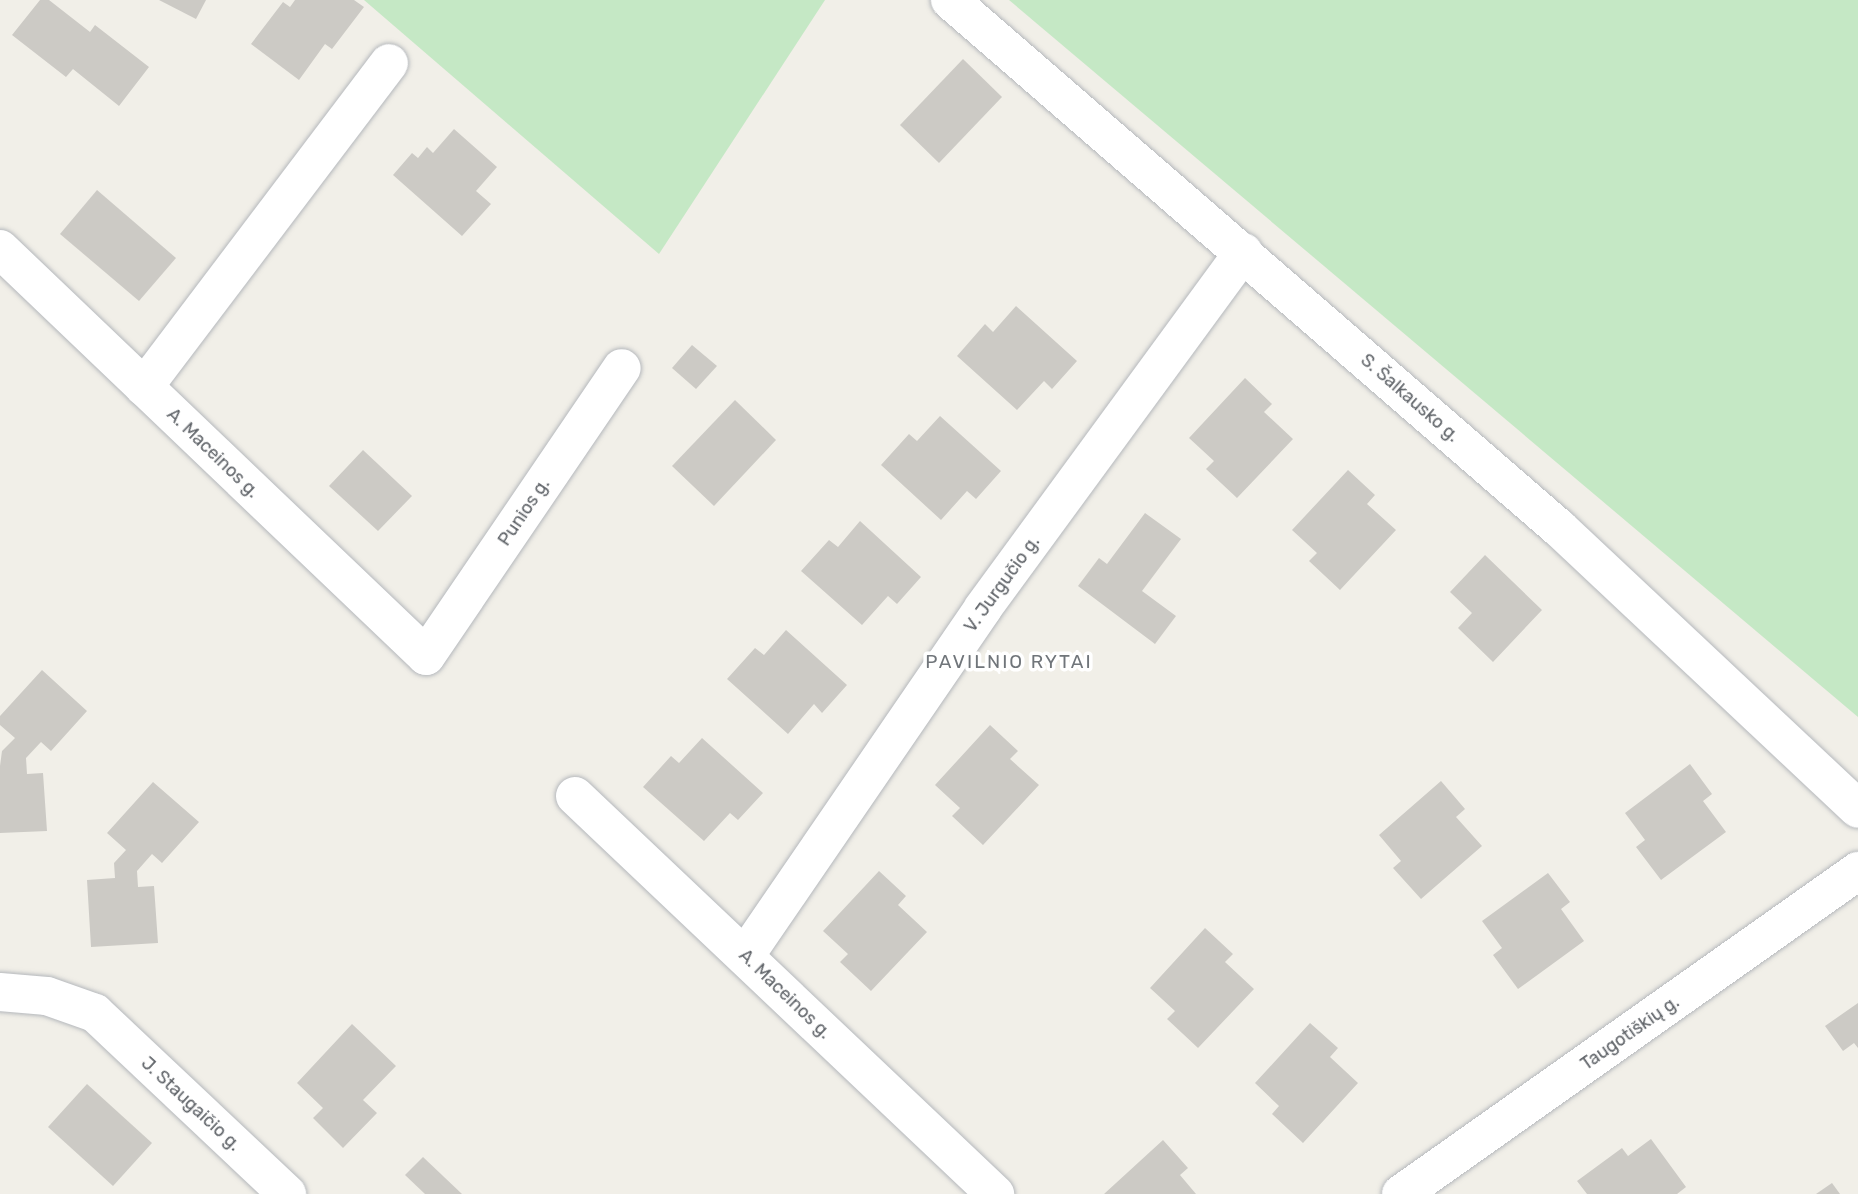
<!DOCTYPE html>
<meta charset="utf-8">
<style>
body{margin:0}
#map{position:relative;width:1858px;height:1194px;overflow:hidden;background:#f1efe8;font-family:Rubik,sans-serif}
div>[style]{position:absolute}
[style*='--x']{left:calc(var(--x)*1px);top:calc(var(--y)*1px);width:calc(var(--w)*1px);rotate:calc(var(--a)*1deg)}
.green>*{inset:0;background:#c5e8c5}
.building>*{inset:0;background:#cccac5}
.roads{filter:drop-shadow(0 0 2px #b5b8bc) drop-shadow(0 0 2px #b5b8bc)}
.minor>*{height:38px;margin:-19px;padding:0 19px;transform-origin:19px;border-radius:19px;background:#fff}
span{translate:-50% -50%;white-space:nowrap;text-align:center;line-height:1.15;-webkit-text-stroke:7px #fff;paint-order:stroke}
.street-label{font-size:18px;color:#5f6368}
.neighbourhood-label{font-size:19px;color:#70757a;letter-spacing:2px}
</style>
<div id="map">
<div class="green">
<i style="clip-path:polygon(364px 0,825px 0,659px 254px)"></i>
<i style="clip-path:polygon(1009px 0,1858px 0,1858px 717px)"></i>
</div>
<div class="building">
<i style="clip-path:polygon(40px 0,49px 0,90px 32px,95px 25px,149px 67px,119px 106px,73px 69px,66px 77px,12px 35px)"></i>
<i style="clip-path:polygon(159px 0,206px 0,196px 19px)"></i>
<i style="clip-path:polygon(295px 0,354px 0,364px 7px,332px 49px,325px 44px,299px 80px,251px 44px,283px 2px,290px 7px)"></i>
<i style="clip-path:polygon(963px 59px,1002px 97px,939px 163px,900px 125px)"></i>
<i style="clip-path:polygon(454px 129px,497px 167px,476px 191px,491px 204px,462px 236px,393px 175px,412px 153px,418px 158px,427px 147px,433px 153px)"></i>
<i style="clip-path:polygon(97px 190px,176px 258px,139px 301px,60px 234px)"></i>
<i style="clip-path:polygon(1016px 306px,1077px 361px,1052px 389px,1044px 381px,1017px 410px,957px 356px,985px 324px,993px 332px)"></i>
<i style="clip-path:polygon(692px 345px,717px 366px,696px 389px,672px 368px)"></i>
<i style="clip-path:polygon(1245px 378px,1272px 404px,1264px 412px,1293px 439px,1237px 498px,1206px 469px,1214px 461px,1189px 438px)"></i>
<i style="clip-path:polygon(735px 400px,776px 440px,714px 506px,672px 466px)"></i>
<i style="clip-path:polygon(940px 416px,1001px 471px,976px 499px,967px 491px,941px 520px,881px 465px,909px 434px,917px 441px)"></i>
<i style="clip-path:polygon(363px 450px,412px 496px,378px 531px,329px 486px)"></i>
<i style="clip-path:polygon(1348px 470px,1375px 495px,1367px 504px,1396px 530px,1340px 590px,1309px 561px,1317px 553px,1292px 530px)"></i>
<i style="clip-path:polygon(1145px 513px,1181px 539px,1142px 591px,1176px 616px,1155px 644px,1078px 586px,1099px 558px,1107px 564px)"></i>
<i style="clip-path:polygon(860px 521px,921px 577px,897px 604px,888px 596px,862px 625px,801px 571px,829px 540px,838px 547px)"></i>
<i style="clip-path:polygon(1485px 555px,1542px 610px,1493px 662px,1458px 628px,1472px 613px,1450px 592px)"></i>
<i style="clip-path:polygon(786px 630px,847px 685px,822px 713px,814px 704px,788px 734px,727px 679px,755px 648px,764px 655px)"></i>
<i style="clip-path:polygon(42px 670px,87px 711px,51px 751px,41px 742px,26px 758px,27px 774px,43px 773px,47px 831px,0 833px,0 766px,2px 751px,15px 738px,0 725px,0 716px)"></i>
<i style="clip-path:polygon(990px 725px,1018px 751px,1010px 759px,1039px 785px,983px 845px,952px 816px,960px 808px,935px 785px)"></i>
<i style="clip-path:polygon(702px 738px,763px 793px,738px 820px,730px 813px,704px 841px,643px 787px,671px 756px,679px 763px)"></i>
<i style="clip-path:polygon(1690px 764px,1712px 794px,1703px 801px,1726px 832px,1661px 880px,1636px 847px,1645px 840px,1625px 813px)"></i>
<i style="clip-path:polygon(1441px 781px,1465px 809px,1456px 817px,1482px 846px,1421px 899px,1393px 868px,1401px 861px,1379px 835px)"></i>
<i style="clip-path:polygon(153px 782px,199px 822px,162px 863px,152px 854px,137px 871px,138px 887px,154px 886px,158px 943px,91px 947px,87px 880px,115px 878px,114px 863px,126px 850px,107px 833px)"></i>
<i style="clip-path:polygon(879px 871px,906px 896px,898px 905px,927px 932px,871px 991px,840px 962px,848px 954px,823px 931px)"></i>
<i style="clip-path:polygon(1548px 873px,1570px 902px,1561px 909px,1584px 941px,1518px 989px,1493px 955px,1502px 948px,1482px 921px)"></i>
<i style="clip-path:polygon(1205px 928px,1233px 954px,1225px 962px,1254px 989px,1198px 1048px,1167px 1019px,1175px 1011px,1150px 988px)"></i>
<i style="clip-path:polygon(1858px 1003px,1858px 1048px,1854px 1043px,1843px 1051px,1825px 1026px)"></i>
<i style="clip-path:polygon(1310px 1023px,1338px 1048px,1330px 1057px,1358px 1083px,1303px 1143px,1272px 1114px,1279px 1106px,1255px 1083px)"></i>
<i style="clip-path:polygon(352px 1024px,396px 1066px,363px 1100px,377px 1113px,343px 1148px,313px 1118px,323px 1108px,297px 1083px)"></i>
<i style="clip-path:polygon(87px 1084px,152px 1143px,113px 1186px,48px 1127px)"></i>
<i style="clip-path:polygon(1651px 1139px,1686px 1187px,1677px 1194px,1587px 1194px,1577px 1181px,1622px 1148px,1628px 1156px)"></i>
<i style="clip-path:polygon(1163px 1140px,1188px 1168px,1180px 1175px,1196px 1194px,1104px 1194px)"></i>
<i style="clip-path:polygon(423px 1157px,462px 1194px,425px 1194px,405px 1175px)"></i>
<i style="clip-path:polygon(1832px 1183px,1840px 1194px,1816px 1194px)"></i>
</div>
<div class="roads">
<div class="minor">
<i style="--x:950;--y:0;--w:806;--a:40.93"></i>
<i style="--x:1559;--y:528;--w:410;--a:43.2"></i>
<i style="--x:0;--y:249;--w:589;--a:43.69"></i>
<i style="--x:426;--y:656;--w:348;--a:-55.8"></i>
<i style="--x:144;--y:387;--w:406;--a:-52.9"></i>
<i style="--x:575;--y:796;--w:579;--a:43.46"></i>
<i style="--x:745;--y:956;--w:422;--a:-55.6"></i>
<i style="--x:983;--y:608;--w:441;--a:-53.8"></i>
<i style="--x:0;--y:992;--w:47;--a:4.9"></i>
<i style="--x:47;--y:996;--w:51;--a:19.5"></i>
<i style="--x:95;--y:1013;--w:264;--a:43.3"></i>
<i style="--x:1401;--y:1194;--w:560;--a:-35.25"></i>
</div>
</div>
<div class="street-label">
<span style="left:1410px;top:398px;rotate:41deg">S. Šalkausko g.</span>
<span style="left:213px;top:453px;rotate:44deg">A. Maceinos g.</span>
<span style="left:524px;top:512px;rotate:-56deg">Punios g.</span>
<span style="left:1002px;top:584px;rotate:-54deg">V. Jurgučio g.</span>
<span style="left:785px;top:994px;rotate:44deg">A. Maceinos g.</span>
<span style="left:1630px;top:1033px;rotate:-35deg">Taugotiškių g.</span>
<span style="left:191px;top:1104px;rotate:43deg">J. Staugaičio g.</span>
</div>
<div class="neighbourhood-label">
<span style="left:1009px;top:662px">PAVILNIO RYTAI</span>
</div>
</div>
